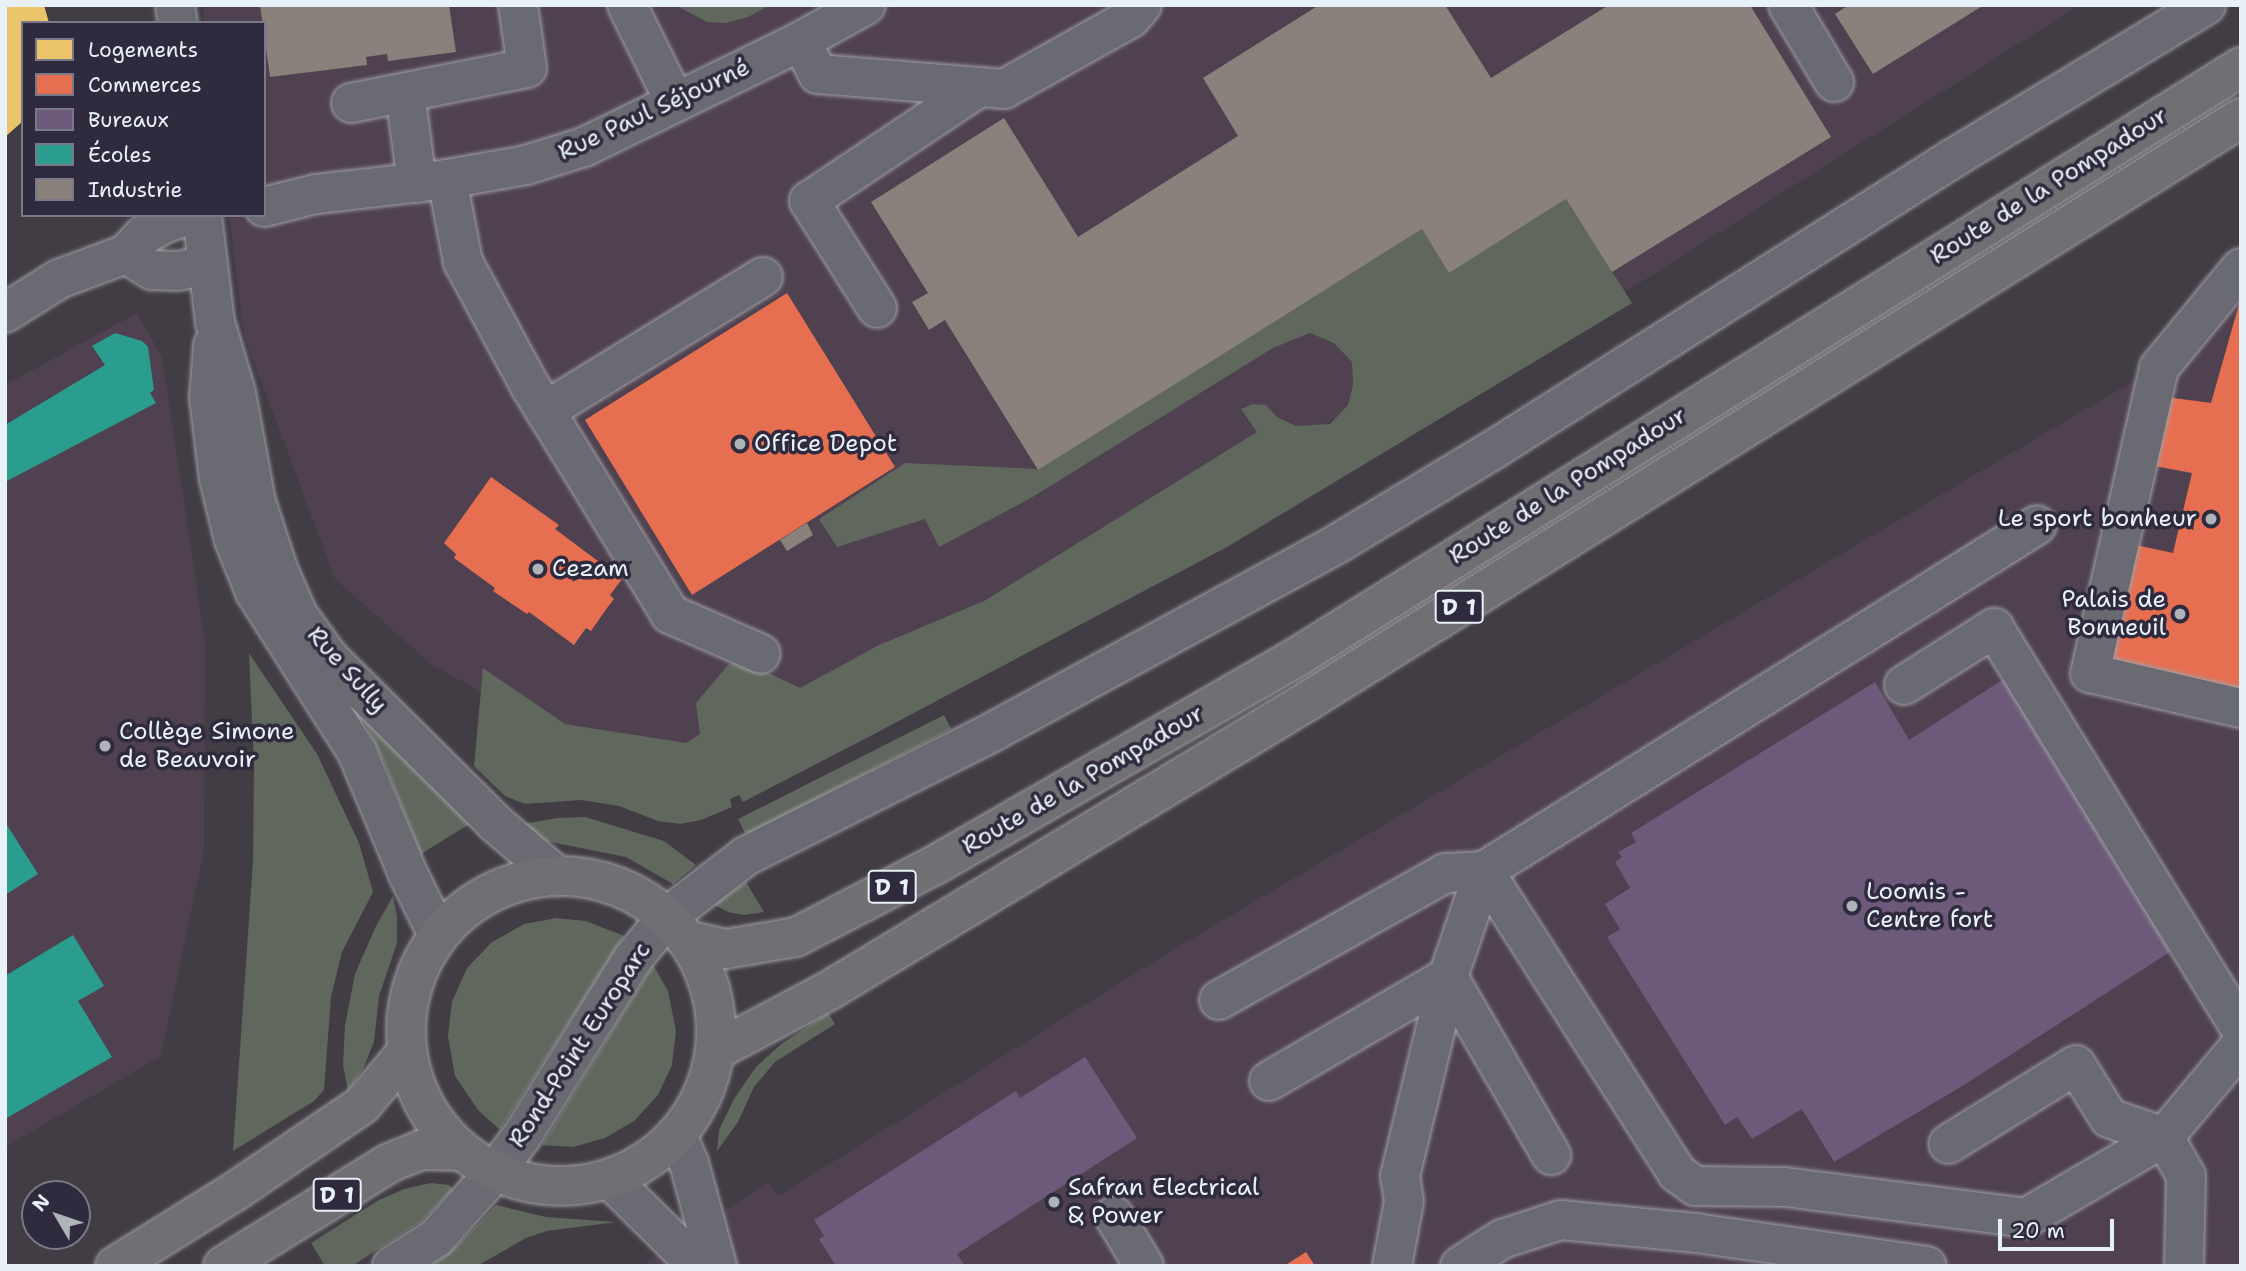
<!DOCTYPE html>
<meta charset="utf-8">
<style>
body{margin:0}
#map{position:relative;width:2246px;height:1271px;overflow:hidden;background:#423c45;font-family:"Shantell Sans",sans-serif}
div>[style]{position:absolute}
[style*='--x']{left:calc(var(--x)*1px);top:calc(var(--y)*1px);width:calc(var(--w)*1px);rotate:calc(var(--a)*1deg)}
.built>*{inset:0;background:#4f414f}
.green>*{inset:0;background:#60675d}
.homes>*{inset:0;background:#e9c46a}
.shops>*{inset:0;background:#e76f51}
.offices>*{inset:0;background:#6d597a}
.schools>*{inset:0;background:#2a9d8f}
.industry>*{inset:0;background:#8a817c}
.roads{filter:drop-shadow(0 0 2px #a09fa5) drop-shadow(0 0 2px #a09fa5)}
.minor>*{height:38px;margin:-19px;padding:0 19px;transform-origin:19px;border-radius:19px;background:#6a6b72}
.major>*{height:38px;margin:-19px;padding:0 19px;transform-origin:19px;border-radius:19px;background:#706f74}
.major>.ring{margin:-19px;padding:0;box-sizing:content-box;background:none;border:38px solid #706f74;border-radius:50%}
.dots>*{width:19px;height:19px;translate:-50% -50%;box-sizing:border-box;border:4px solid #2f2a3d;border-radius:50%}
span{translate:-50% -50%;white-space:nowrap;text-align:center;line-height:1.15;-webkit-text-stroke:7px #2f2a3d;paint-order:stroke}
.shield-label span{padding:2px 5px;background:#2f2a3d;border:2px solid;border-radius:5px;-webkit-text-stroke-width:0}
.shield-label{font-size:23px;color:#e8f1f8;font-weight:700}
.street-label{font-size:24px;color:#e8f1f8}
.poi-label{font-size:24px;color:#e8f1f8}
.left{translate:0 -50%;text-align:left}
.right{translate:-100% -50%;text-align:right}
.frame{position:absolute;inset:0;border:7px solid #e8f1f8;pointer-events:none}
.legend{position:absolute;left:21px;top:21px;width:245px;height:196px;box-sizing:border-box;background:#2f2a3d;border:2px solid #797a88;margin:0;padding:9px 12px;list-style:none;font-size:21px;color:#e8f1f8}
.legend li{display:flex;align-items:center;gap:14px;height:35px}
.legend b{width:35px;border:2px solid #797a88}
.north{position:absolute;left:21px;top:1180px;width:70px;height:70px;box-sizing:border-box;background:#2f2a3d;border:2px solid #797a88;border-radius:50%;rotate:309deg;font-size:19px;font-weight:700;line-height:28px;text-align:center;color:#e8f1f8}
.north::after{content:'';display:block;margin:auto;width:24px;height:32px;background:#aeb2b9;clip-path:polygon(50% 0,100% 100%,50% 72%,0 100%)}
.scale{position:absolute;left:1998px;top:1219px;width:116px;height:32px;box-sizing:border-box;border:4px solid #e8f1f8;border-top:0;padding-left:9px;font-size:21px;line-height:24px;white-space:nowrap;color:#e8f1f8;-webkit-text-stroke:5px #2f2a3d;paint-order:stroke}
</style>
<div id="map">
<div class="built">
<i style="clip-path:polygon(203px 5px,2080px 5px,1554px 337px,1442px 363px,708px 743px,659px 754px,555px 733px,431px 664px,335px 579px,244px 335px,229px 215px,264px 215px,264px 23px,205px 23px)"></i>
<i style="clip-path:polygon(2241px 251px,2241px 1266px,641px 1266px,769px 1182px,778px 1196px,1171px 951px,2140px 377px,2201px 279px)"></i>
<i style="clip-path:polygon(137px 313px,162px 357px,205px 641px,204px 850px,161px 1056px,5px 1147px,5px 385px)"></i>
</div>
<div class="green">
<i style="clip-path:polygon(675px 5px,770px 5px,748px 17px,726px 23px,707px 22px)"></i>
<i style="clip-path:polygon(1566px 199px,1632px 303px,1227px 547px,878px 732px,743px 802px,739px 795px,730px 799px,732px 807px,701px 820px,680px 824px,658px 821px,619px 806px,581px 800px,525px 804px,505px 796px,474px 766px,483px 668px,565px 724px,686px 743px,700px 734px,696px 703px,728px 665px,739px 659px,800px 688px,877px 646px,984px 601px,1257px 432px,1241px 409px,1253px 404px,1266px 405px,1277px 417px,1296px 426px,1330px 424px,1348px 405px,1353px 385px,1352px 362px,1334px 343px,1310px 333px,1273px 348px,1031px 498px,939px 547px,925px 519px,837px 547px,819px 519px,905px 463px,1038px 469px,1422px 229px,1450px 272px)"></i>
<i style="clip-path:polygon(249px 653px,317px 754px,359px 843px,373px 892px,342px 952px,331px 997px,324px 1090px,314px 1101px,233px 1151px,253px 861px,254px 764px)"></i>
<i style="clip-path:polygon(359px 711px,476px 820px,421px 854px,385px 764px)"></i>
<i style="clip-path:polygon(944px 715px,951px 729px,746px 835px,738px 819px)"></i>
<i style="clip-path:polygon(585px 817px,664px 841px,696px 865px,673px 884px,626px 857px,541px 840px,518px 825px,557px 818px)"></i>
<i style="clip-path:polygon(746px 882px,764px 912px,744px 915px,728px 912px,713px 904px)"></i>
<i style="clip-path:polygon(393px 896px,397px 916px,397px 943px,379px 996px,374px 1042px,363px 1069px,348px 1091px,343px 1065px,345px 1025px,355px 974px,375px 928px)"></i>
<i style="clip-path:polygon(556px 918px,586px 921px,624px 936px,500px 1130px,478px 1110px,455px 1076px,448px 1036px,452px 1002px,467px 968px,492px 942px,524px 924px)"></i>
<i style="clip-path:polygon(653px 965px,668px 991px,676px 1031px,672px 1065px,658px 1095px,634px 1121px,605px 1138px,573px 1147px,542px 1145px)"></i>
<i style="clip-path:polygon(828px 1013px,835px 1024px,775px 1062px,754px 1087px,738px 1122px,717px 1151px,719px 1130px,734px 1099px,756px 1067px,780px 1045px)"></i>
<i style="clip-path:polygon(431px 1183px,449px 1185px,453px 1189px,422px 1221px,352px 1266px,325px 1266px,311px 1243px,379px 1200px,404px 1189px)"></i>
<i style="clip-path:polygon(496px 1205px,546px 1217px,616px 1222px,547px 1231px,526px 1238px,477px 1266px,430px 1266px,458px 1245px)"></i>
</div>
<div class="homes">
<i style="clip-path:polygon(5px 5px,44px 5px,49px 23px,23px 23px,23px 121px,5px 137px)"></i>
</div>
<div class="shops">
<i style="clip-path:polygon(787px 293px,895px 467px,692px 595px,585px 420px)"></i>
<i style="clip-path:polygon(2241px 297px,2241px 693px,2108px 661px,2136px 545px,2173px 553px,2192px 473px,2149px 465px,2166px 397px,2211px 403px)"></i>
<i style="clip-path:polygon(491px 477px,559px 525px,555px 529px,622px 579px,610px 595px,614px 599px,607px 608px,591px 631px,586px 628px,574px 645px,529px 612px,527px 614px,493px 591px,495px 588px,454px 558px,456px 554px,444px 543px)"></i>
<i style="clip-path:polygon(1306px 1252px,1315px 1266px,1284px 1266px)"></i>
</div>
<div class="offices">
<i style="clip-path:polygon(2010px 675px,2179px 946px,1964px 1085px,1834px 1162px,1802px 1109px,1752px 1139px,1737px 1117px,1725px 1125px,1607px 937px,1620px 929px,1605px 904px,1630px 888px,1615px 862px,1622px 857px,1618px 852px,1636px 842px,1631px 833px,1875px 682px,1909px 740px)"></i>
<i style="clip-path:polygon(1085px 1057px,1137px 1138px,957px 1254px,965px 1266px,836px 1266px,819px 1239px,824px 1236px,814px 1220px,1016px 1091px,1020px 1098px)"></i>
</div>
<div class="schools">
<i style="clip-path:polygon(115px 333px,142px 341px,148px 347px,154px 390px,150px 393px,156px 403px,5px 482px,5px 425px,105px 365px,92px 346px)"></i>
<i style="clip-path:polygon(5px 822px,38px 874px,5px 895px)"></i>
<i style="clip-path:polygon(73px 935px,104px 986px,78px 1001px,112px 1057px,5px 1119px,5px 976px)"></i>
</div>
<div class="industry">
<i style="clip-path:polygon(260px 5px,449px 5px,456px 52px,388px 61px,387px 54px,366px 57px,367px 65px,270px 77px)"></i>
<i style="clip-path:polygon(1319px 5px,1445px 5px,1491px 78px,1609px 5px,1750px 5px,1831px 137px,1612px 272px,1566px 199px,1449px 273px,1422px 229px,1038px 470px,945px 320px,929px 330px,912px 302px,928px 293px,871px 202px,1004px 118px,1078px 237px,1238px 136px,1203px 78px)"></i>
<i style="clip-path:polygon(1849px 5px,1984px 5px,1873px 74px,1835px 14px)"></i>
<i style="clip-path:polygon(807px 523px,813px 535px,787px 551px,780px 540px)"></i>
</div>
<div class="roads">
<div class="minor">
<i style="--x:175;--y:5;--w:18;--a:81"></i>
<i style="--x:627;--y:5;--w:108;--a:63.7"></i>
<i style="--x:1788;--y:5;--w:90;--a:59.1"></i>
<i style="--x:801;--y:41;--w:37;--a:63"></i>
<i style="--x:818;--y:74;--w:187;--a:4.6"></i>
<i style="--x:1004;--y:89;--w:145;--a:-29.2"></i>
<i style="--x:1131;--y:18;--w:17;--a:-50"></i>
<i style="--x:405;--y:92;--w:92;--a:82.5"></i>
<i style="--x:351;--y:103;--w:179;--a:-11.2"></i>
<i style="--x:527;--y:68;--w:64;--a:-98.1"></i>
<i style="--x:447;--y:179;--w:85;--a:79.1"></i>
<i style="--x:463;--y:262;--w:141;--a:61.6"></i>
<i style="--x:530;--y:386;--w:268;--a:58.4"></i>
<i style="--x:670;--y:614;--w:99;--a:23.7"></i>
<i style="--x:264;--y:207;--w:54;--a:-14"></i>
<i style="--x:316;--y:194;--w:132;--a:-6.5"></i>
<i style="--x:447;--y:179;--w:80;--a:-10"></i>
<i style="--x:526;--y:165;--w:61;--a:-17.2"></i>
<i style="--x:584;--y:147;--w:242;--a:-26"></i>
<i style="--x:801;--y:41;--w:74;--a:-29"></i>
<i style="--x:202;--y:215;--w:108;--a:83.1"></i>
<i style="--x:215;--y:322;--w:74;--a:73.5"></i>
<i style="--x:236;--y:393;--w:111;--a:79.6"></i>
<i style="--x:256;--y:502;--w:71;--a:71.8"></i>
<i style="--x:278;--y:569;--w:50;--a:66.5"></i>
<i style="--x:298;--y:615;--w:53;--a:54.2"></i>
<i style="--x:329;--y:658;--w:234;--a:44.8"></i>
<i style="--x:495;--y:823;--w:82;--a:40.5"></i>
<i style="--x:126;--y:254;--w:31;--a:32"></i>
<i style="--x:152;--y:270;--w:26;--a:2"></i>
<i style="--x:178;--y:271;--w:30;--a:-12"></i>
<i style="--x:2241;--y:268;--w:129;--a:129.4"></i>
<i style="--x:2159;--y:368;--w:313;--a:102.7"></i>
<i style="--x:2090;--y:673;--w:155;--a:13.1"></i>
<i style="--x:877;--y:308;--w:127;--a:-122.4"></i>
<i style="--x:809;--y:201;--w:205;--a:-33.8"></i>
<i style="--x:5;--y:313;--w:64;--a:-32.2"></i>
<i style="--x:59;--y:279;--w:72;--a:-20.5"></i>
<i style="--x:126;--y:254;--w:26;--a:-47"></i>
<i style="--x:144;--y:235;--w:25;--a:-29"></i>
<i style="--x:166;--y:223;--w:26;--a:-18"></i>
<i style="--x:213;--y:345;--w:53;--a:94.3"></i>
<i style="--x:209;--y:398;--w:82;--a:83"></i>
<i style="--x:219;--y:479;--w:63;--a:76.2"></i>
<i style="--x:234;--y:540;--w:56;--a:68"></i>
<i style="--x:255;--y:592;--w:190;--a:57.5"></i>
<i style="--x:357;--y:752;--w:132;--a:67.3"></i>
<i style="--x:408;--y:874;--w:68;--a:63.8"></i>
<i style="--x:545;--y:411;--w:256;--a:-31.6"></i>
<i style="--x:1904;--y:685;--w:107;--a:-32.3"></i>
<i style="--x:1994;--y:628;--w:471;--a:58.4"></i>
<i style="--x:1219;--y:1000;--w:259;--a:-29.3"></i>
<i style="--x:1445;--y:873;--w:39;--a:-3"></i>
<i style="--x:1484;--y:871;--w:652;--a:-32.03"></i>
<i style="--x:1269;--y:1081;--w:207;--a:-30.2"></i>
<i style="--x:1448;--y:977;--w:206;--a:59.9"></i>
<i style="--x:677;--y:1135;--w:30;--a:67"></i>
<i style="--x:689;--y:1163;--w:107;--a:74.8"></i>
<i style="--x:610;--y:1179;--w:124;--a:44.7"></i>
<i style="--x:1114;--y:1216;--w:58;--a:59"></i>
<i style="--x:392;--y:1266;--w:52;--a:-32.5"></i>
<i style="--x:436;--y:1238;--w:87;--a:-48.3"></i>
<i style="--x:494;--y:1173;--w:46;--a:-52.9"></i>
<i style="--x:522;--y:1136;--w:208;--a:-58"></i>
<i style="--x:632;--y:960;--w:55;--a:-50.9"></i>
<i style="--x:667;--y:917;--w:100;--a:-37.7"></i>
<i style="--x:746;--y:856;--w:280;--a:-26.7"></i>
<i style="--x:996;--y:730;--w:388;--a:-28.6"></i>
<i style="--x:1337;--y:544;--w:186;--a:-31.1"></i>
<i style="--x:1496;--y:448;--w:540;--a:-32.37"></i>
<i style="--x:1952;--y:159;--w:297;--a:-31.2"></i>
<i style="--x:1392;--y:1266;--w:66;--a:-79.5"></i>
<i style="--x:1404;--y:1201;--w:25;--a:-99"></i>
<i style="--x:1400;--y:1176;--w:205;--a:-76.4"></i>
<i style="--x:1448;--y:977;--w:112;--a:-71.2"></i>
<i style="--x:1484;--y:871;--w:358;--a:57.4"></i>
<i style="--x:1677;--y:1173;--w:22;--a:36"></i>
<i style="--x:1695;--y:1186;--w:90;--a:0.6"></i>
<i style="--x:1785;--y:1187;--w:243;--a:7.3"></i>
<i style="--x:2026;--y:1218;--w:160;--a:-30.4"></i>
<i style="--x:2164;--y:1137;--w:58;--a:-160.9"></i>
<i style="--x:2109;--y:1118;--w:62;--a:-121.9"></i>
<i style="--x:2076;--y:1065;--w:150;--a:148.3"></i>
<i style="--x:1460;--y:1266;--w:50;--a:-32.7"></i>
<i style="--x:1502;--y:1239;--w:62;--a:-17.9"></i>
<i style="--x:1561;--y:1220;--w:136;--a:5.5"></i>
<i style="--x:1696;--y:1233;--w:233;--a:8.1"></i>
<i style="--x:2184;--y:1266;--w:90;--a:-88.7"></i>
<i style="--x:2186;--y:1176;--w:45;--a:-119.4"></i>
<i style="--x:2164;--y:1137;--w:120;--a:-50.1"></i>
</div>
<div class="major">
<i class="ring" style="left:406px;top:876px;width:272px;height:272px"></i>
<i style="--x:687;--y:940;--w:40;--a:13"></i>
<i style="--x:726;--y:949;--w:71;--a:-9.7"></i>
<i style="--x:796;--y:937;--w:157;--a:-27.4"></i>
<i style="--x:935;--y:865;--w:421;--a:-29.9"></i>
<i style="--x:1300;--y:655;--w:1110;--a:-32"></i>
<i style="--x:715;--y:1051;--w:130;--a:-27.9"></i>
<i style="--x:830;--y:990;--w:553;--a:-31.16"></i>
<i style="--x:1303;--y:704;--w:1106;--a:-31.99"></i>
<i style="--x:115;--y:1266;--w:144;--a:-31.9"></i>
<i style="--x:237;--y:1190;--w:151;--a:-34.2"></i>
<i style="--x:362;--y:1105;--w:68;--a:-49.8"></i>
<i style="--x:223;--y:1266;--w:195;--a:-31.8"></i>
<i style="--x:389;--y:1163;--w:35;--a:-22"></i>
<i style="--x:421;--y:1150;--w:40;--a:1.4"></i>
</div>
</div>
<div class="dots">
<i style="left:740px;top:444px;background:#aeb2b9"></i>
<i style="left:2211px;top:519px;background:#aeb2b9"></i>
<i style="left:538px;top:569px;background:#aeb2b9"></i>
<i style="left:2180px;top:614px;background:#aeb2b9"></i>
<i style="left:105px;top:746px;background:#aeb2b9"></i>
<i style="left:1852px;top:906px;background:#aeb2b9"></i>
<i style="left:1054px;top:1202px;background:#aeb2b9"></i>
</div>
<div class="shield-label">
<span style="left:1459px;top:607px">D 1</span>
<span style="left:892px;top:887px">D 1</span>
<span style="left:337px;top:1195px">D 1</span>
</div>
<div class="street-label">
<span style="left:654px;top:110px;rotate:-25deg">Rue Paul Séjourné</span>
<span style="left:2049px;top:186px;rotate:-32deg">Route de la Pompadour</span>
<span style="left:1568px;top:486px;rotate:-32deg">Route de la Pompadour</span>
<span style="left:347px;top:670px;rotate:48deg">Rue Sully</span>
<span style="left:1083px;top:780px;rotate:-30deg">Route de la Pompadour</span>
<span style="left:580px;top:1045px;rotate:-57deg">Rond-Point Europarc</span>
</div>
<div class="poi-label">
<span class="left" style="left:754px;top:444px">Office Depot</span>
<span class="right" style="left:2197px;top:519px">Le sport bonheur</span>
<span class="left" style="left:552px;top:569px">Cezam</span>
<span class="right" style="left:2166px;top:614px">Palais de<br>Bonneuil</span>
<span class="left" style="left:119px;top:746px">Collège Simone<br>de Beauvoir</span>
<span class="left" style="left:1866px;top:906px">Loomis -<br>Centre fort</span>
<span class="left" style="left:1068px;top:1202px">Safran Electrical<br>&amp; Power</span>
</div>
<div class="frame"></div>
<ul class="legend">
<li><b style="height:19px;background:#e9c46a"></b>Logements</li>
<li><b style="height:19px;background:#e76f51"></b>Commerces</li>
<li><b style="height:19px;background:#6d597a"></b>Bureaux</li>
<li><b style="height:19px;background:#2a9d8f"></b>Écoles</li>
<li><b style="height:19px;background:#8a817c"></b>Industrie</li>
</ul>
<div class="north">N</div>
<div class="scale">20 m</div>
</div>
